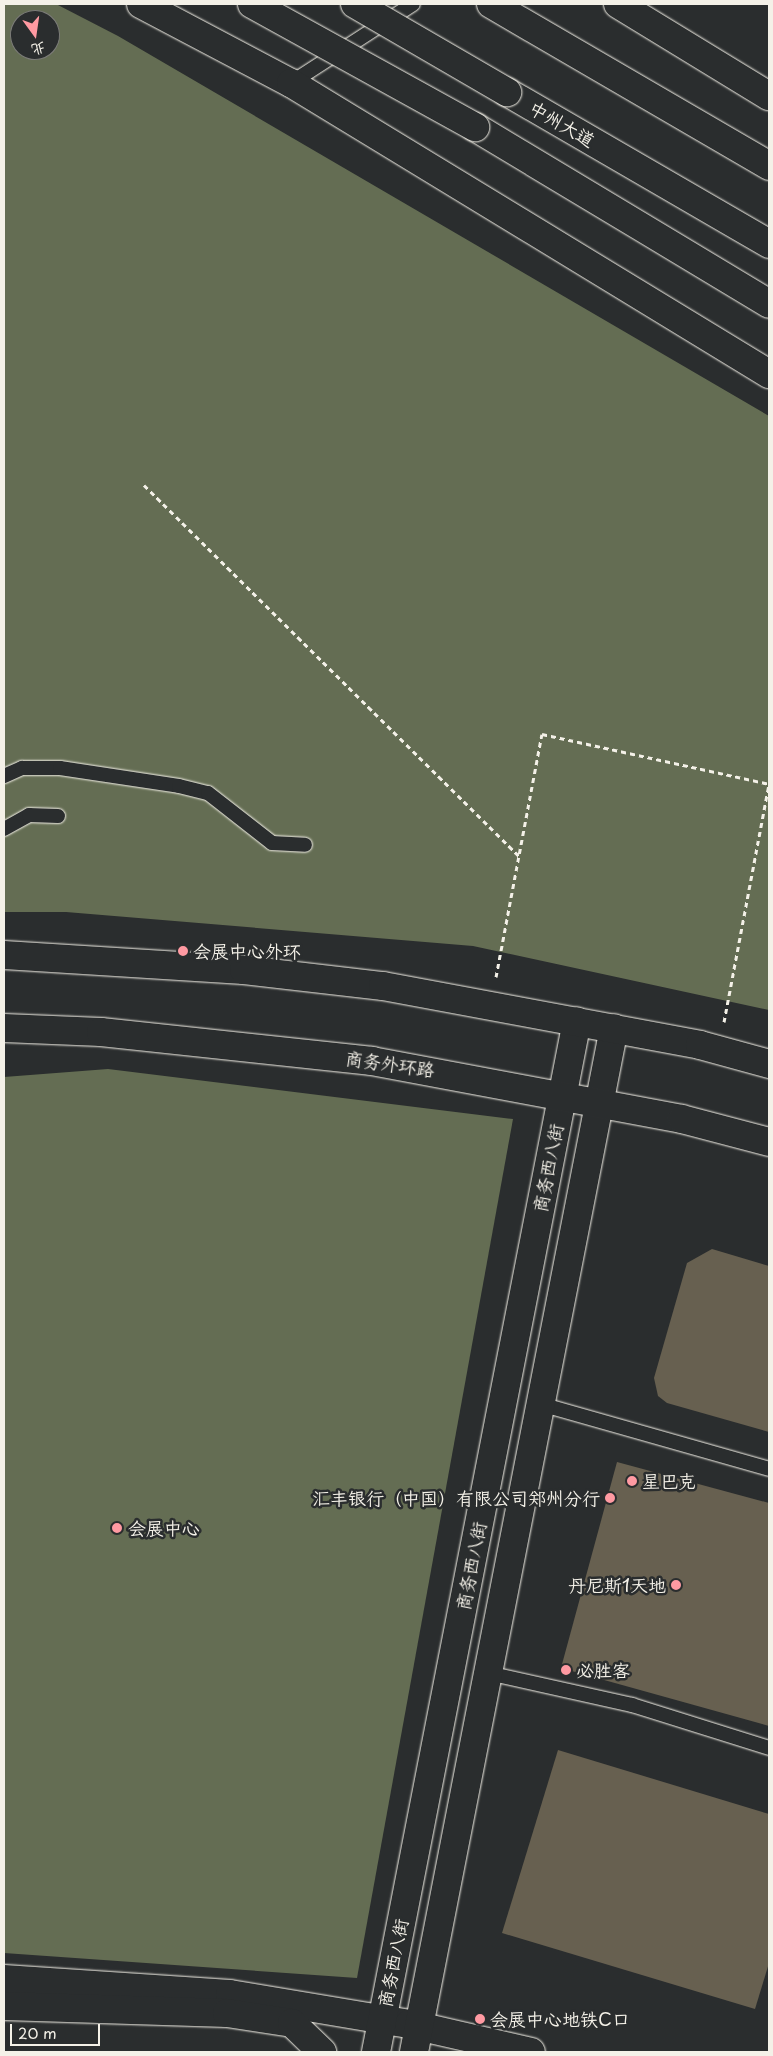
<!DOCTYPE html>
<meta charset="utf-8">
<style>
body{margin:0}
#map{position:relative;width:773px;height:2056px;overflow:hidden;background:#2a2d2e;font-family:"Playpen Sans","LXGW WenKai TC",sans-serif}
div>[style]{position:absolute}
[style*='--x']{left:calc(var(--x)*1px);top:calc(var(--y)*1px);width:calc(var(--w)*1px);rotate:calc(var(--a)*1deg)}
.green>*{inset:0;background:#646d53}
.building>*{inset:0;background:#676050}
.path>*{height:3px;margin-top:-1.5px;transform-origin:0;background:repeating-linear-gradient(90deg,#f4f1e8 0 5px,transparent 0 9px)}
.roads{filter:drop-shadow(0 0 1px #f4f1e8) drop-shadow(0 0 1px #f4f1e8)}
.service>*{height:14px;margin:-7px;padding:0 7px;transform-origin:7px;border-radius:7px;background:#2a2d2e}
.minor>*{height:28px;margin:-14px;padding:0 14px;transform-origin:14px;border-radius:14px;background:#2a2d2e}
.tertiary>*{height:28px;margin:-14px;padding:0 14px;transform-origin:14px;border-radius:14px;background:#2a2d2e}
.trunk>*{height:28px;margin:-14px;padding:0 14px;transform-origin:14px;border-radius:14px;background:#2a2d2e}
.bridges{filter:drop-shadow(0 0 1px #f4f1e8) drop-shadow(0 0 1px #f4f1e8)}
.trunk-bridge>*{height:28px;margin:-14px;padding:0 14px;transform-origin:14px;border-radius:14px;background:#2a2d2e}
.dots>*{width:14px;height:14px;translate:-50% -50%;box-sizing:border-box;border:2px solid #2a2d2e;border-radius:50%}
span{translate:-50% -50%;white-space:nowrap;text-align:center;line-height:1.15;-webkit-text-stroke:5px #2a2d2e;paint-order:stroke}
.street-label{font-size:18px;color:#f4f1e8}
.poi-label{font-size:18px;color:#f4f1e8}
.left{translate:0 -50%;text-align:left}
.right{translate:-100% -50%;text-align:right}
.frame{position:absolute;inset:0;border:5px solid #f4f1e8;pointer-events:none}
.north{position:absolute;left:10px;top:10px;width:50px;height:50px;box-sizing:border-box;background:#2a2d2e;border:1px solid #7b7b78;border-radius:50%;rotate:166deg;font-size:14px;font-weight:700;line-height:20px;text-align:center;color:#f4f1e8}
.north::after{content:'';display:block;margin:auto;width:18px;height:22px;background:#ff9aa2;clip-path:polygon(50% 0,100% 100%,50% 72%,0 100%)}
.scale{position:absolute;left:10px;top:2024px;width:90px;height:22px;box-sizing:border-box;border:2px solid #f4f1e8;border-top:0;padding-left:6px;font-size:15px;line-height:18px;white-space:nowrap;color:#f4f1e8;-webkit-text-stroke:4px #2a2d2e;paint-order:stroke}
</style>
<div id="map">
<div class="green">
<i style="clip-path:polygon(evenodd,4px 4px,56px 4px,118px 36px,769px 416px,769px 1010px,473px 946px,66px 912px,4px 912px,4px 4px,20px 20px,50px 20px,50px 50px,20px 50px,20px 20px)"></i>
<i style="clip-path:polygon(108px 1069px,513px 1119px,357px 1978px,4px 1953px,4px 1077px)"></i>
</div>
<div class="building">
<i style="clip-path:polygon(712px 1249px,769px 1266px,769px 1432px,667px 1403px,658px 1396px,654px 1378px,687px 1263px)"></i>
<i style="clip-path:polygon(617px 1462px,769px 1503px,769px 1726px,561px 1668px)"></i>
<i style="clip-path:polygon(558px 1750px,769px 1814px,769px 1963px,755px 2009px,502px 1933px)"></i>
</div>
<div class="path">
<i style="--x:144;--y:485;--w:528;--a:44.69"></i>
<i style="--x:496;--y:977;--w:247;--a:-79.3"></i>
<i style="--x:542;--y:734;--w:232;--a:12.4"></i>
<i style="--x:724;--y:1022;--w:243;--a:-79.3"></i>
</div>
<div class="roads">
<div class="service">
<i style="--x:291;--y:83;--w:145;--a:-32.9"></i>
<i style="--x:4;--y:776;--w:20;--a:-24"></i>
<i style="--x:22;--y:768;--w:38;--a:0"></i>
<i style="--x:60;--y:768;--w:120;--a:8.6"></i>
<i style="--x:179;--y:786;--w:30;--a:14"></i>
<i style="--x:208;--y:793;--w:81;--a:38"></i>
<i style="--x:272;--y:843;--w:33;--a:3"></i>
<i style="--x:4;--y:829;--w:29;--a:-29"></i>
<i style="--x:29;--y:815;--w:29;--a:2"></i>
<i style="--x:540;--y:1404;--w:238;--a:15.8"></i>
<i style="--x:488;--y:1673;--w:148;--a:12.5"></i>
<i style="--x:632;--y:1705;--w:144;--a:17.4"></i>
</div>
<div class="minor">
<i style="--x:141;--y:4;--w:170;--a:27.8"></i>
<i style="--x:291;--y:83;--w:560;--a:31.33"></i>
<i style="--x:4;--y:1979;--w:226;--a:3.8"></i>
<i style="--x:230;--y:1994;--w:181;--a:9.5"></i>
<i style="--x:409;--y:2024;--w:125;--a:12.9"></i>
<i style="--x:376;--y:2052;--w:1050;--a:-78.97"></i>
<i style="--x:414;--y:2052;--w:1043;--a:-78.95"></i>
</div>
<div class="tertiary">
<i style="--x:4;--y:955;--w:240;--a:3.6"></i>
<i style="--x:244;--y:970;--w:140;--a:6.6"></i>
<i style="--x:383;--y:986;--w:322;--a:10.5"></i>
<i style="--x:700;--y:1045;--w:72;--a:15.4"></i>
<i style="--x:4;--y:1028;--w:97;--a:2.4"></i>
<i style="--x:101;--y:1032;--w:273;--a:6.1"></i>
<i style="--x:372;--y:1061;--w:315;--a:10.6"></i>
<i style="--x:682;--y:1119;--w:90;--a:14.8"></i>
<i style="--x:4;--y:2006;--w:223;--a:1.8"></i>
<i style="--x:227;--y:2013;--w:66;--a:8.7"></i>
<i style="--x:292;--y:2023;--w:42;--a:44"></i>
</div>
<div class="trunk">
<i style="--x:491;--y:4;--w:322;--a:30.2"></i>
<i style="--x:618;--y:4;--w:177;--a:31.4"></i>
<i style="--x:507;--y:92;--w:303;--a:30.1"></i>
<i style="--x:475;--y:127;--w:343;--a:31"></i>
</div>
</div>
<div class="bridges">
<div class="trunk-bridge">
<i style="--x:252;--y:4;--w:255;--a:28.9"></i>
<i style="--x:355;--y:4;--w:176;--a:30.1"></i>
</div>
</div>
<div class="dots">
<i style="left:183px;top:951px;background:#ff9aa2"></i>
<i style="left:632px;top:1481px;background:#ff9aa2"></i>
<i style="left:610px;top:1498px;background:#ff9aa2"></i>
<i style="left:117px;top:1528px;background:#ff9aa2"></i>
<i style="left:676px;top:1585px;background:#ff9aa2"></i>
<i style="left:566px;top:1670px;background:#ff9aa2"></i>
<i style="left:480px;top:2019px;background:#ff9aa2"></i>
</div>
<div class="street-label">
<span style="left:562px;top:124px;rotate:30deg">中州大道</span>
<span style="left:390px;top:1064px;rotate:8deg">商务外环路</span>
<span style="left:548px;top:1168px;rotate:-79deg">商务西八街</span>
<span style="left:471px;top:1566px;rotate:-79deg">商务西八街</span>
<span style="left:393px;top:1963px;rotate:-79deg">商务西八街</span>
</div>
<div class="poi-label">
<span class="left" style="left:193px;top:951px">会展中心外环</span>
<span class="left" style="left:642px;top:1481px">星巴克</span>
<span class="right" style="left:600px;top:1498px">汇丰银行（中国）有限公司郑州分行</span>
<span class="left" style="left:128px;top:1528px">会展中心</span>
<span class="right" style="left:666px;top:1585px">丹尼斯1天地</span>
<span class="left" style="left:576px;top:1670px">必胜客</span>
<span class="left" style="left:490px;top:2019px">会展中心地铁C口</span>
</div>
<div class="frame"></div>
<div class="north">北</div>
<div class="scale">20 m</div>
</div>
